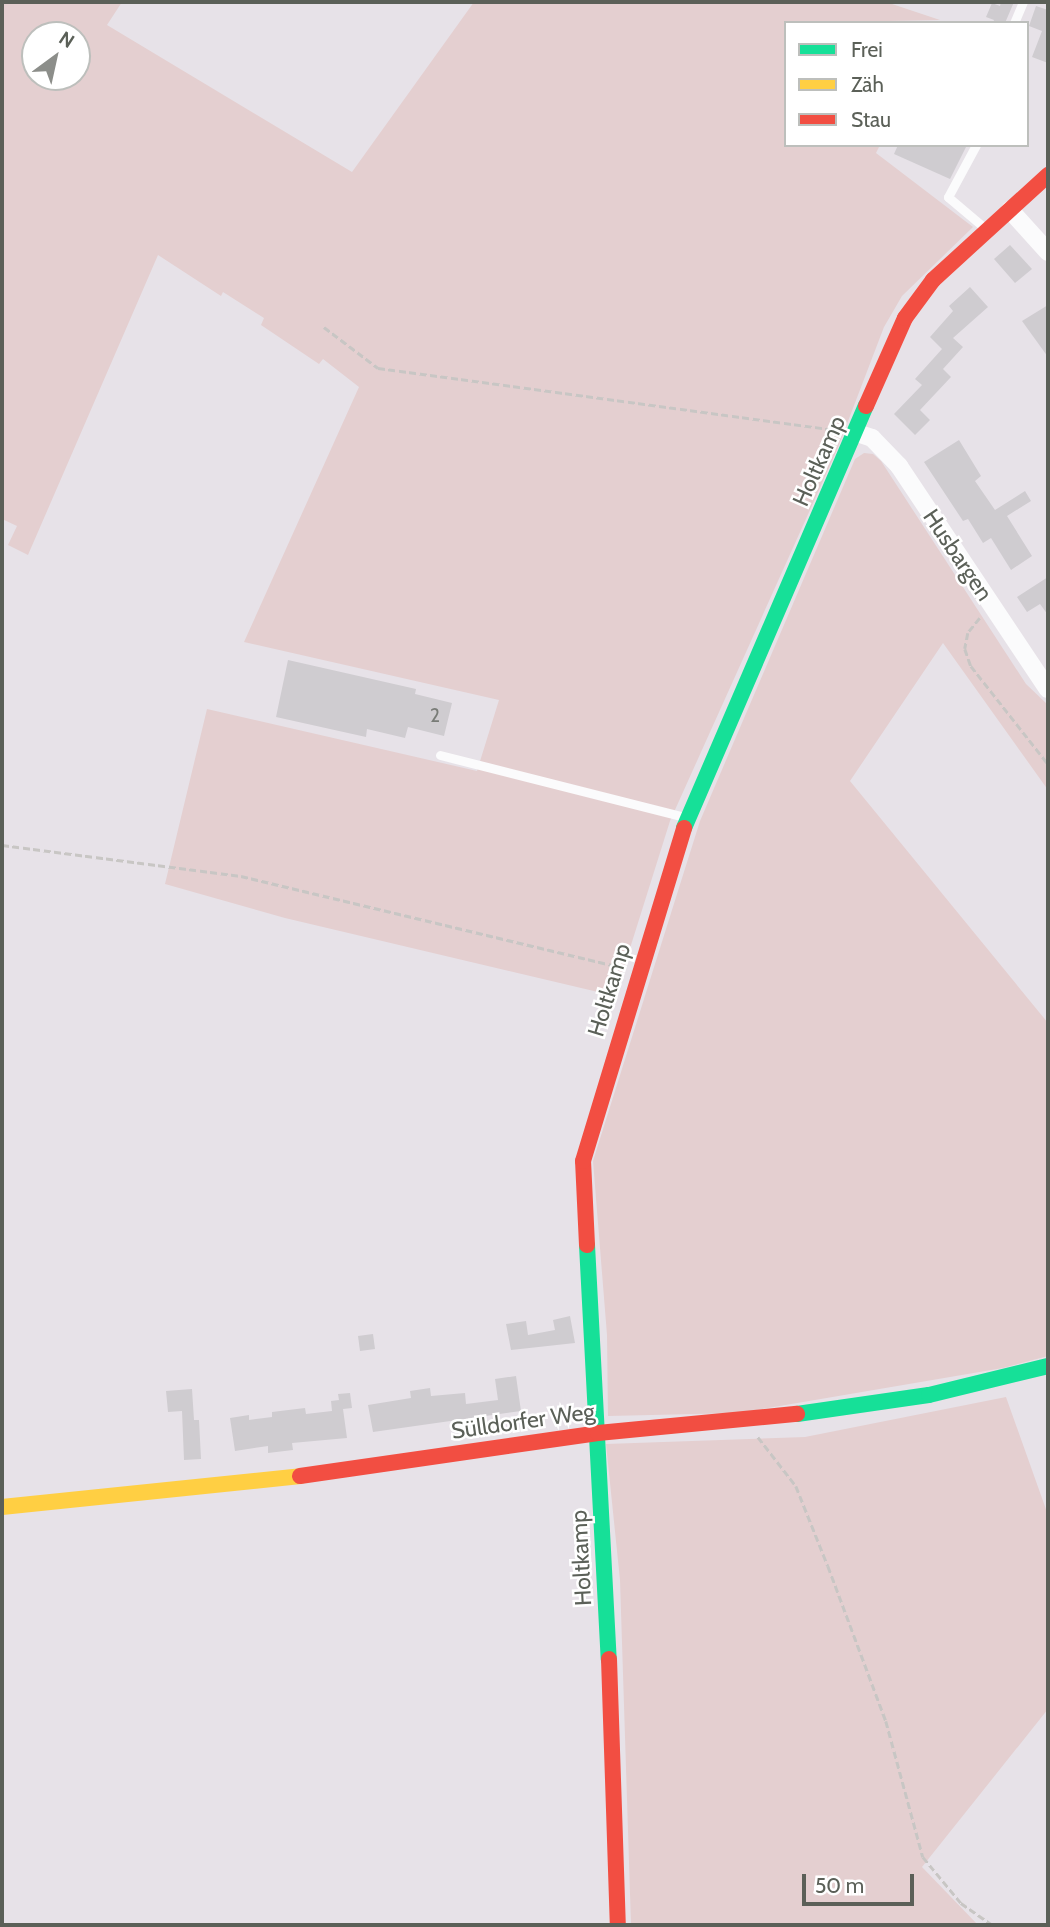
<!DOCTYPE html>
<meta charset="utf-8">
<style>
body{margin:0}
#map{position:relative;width:1050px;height:1927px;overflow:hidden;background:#e7e2e8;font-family:Cabin,sans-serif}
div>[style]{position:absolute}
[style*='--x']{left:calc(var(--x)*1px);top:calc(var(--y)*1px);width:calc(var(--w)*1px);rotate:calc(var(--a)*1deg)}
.green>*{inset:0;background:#e4cfd0}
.building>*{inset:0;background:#cfccd0}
.path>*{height:2.5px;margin-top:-1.25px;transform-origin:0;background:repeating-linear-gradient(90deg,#c8c6c4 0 7px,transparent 0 10.5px)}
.lane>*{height:9px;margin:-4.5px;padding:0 4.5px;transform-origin:4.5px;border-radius:4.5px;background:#fbfbfc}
.street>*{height:18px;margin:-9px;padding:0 9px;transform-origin:9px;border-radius:9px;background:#fbfbfc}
.fast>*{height:16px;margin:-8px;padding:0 8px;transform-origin:8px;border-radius:8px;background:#16e098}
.slow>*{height:16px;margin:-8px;padding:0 8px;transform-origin:8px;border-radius:8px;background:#ffcf43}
.jam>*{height:16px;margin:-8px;padding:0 8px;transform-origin:8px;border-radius:8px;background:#f24e42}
span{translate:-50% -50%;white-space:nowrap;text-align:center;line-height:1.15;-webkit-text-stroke:5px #fff;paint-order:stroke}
.number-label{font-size:19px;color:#797c77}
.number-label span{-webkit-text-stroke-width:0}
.street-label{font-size:23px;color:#5b6058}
.frame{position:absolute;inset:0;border:4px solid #5b6058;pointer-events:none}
.legend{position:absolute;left:784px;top:21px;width:245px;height:126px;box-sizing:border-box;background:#fff;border:2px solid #bdbfbc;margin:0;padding:9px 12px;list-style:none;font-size:21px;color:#5b6058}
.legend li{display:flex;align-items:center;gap:14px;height:35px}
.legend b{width:35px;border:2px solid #bdbfbc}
.north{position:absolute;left:21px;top:21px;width:70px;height:70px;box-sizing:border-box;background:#fff;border:2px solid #bdbfbc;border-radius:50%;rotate:33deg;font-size:19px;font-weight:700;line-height:28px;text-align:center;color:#5b6058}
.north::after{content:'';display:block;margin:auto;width:24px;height:32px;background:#8c8e8a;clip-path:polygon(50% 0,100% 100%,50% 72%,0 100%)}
.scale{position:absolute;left:802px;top:1874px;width:112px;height:32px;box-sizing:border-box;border:4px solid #5b6058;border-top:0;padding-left:9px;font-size:21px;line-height:24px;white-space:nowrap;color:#5b6058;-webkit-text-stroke:5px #fff;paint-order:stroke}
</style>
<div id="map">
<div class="green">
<i style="clip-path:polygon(evenodd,2px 2px,122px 2px,107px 25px,352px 172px,474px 2px,886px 2px,940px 20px,786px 23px,786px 145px,880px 145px,876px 153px,973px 227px,902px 296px,884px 327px,837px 450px,670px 821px,615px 996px,285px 918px,165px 884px,207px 709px,477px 771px,499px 700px,244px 642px,359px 387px,323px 359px,319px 364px,261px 325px,264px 318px,223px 292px,221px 296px,158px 255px,28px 555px,8px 545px,17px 526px,2px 519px,2px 2px,35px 35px,77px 35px,77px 77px,35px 77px,35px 35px)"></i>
<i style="clip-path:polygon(864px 453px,873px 454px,881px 461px,1026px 684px,1048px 705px,1048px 790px,943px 643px,850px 781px,1048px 1023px,1048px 1356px,1003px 1368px,739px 1413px,608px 1416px,607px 1335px,593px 1161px,700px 821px,855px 459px)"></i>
<i style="clip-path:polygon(1006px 1397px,1048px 1515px,1048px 1709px,922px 1867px,978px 1925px,631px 1925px,620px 1580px,606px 1444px,805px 1437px)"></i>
</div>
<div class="building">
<i style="clip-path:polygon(1001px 2px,1014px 2px,1005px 23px,993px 23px,994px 20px,986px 17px,992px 3px,1000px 6px)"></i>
<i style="clip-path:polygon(1036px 6px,1048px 10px,1048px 63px,1032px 57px,1042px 31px,1029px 26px)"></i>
<i style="clip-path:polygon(898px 145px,967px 145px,950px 179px,894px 154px)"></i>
<i style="clip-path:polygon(1010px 245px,1032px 269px,1015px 283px,994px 259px)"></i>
<i style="clip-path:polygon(970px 287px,988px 307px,953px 338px,963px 347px,943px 369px,951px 377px,920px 410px,930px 420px,915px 435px,894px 414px,922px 385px,915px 379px,942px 349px,930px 337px,953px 311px,949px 306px)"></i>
<i style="clip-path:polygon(1048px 305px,1048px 357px,1022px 321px)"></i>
<i style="clip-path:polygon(959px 440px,981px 476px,975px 481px,995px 510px,1025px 491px,1031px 501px,1007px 516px,1032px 556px,1011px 570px,991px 538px,983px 543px,968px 519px,963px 521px,924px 462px)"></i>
<i style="clip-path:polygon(1048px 577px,1048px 615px,1040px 604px,1027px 612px,1017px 597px)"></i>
<i style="clip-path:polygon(288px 660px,416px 689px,415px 694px,452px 703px,444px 736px,408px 727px,405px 738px,367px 729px,366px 737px,276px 717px)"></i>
<i style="clip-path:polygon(570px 1316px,575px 1343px,511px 1350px,506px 1324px,526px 1321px,528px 1335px,555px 1330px,553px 1320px)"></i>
<i style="clip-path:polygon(373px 1334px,375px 1349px,360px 1351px,358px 1336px)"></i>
<i style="clip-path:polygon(516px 1376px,521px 1411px,373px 1432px,368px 1405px,411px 1398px,410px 1391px,430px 1388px,431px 1396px,465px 1393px,466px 1404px,498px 1400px,495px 1379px)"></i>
<i style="clip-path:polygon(192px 1389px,194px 1420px,199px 1420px,201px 1459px,184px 1460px,182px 1411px,168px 1412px,166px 1391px)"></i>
<i style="clip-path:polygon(350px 1393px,352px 1408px,343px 1409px,347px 1438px,292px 1443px,293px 1450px,268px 1453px,268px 1446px,235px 1451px,230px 1418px,249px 1415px,249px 1420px,272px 1417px,272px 1412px,305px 1408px,306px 1414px,332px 1411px,331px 1401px,339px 1400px,338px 1394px)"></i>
</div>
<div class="path">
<i style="--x:324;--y:327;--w:68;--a:37.2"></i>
<i style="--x:378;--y:368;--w:460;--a:7.7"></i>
<i style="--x:980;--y:618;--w:19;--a:129"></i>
<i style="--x:968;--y:633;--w:16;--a:101"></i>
<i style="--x:965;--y:649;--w:18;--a:71"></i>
<i style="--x:971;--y:666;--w:125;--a:51.8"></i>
<i style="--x:2;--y:845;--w:241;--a:7.4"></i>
<i style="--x:241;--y:876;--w:391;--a:13.5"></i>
<i style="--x:758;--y:1437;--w:62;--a:52.2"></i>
<i style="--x:796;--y:1486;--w:86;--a:68.2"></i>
<i style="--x:828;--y:1566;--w:165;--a:69.5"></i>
<i style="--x:886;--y:1721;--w:141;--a:74.8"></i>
<i style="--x:923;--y:1857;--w:60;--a:50.4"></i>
<i style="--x:961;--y:1903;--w:38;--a:35"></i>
</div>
<div class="lane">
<i style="--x:1014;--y:23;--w:23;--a:-67"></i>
<i style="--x:976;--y:145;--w:59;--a:118.3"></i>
<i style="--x:948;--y:197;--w:51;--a:40.2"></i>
<i style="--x:440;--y:755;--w:253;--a:14.2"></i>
</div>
<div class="street">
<i style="--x:1010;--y:210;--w:57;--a:47.9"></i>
<i style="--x:857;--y:433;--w:16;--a:18"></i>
<i style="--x:872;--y:438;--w:39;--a:46"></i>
<i style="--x:899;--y:466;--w:268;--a:56.3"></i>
</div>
<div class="fast">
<i style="--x:684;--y:828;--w:460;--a:-66.7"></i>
<i style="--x:587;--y:1245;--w:415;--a:87"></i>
<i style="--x:797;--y:1414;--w:133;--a:-8.2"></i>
<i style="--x:929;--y:1395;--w:122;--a:-13.7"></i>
</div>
<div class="slow">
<i style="--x:2;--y:1507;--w:300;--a:-5.9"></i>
</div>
<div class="jam">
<i style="--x:866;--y:406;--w:96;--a:-66.1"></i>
<i style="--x:905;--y:318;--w:47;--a:-53.6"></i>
<i style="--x:933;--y:280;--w:156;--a:-42.4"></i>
<i style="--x:587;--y:1245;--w:84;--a:-92.7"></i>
<i style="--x:583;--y:1161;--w:348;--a:-73.1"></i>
<i style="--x:300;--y:1476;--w:301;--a:-8.2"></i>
<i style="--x:598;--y:1433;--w:200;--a:-5.5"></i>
<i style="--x:609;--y:1659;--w:266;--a:88.1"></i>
</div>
<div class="number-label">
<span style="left:435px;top:716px">2</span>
</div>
<div class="street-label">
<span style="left:819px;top:461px;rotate:-66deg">Holtkamp</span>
<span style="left:958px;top:555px;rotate:56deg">Husbargen</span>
<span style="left:609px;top:990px;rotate:-73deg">Holtkamp</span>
<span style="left:523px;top:1421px;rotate:-8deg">Sülldorfer Weg</span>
<span style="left:581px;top:1558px;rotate:-93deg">Holtkamp</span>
</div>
<div class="frame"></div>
<ul class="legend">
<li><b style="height:9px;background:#16e098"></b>Frei</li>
<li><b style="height:9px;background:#ffcf43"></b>Zäh</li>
<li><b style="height:9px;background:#f24e42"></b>Stau</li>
</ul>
<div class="north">N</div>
<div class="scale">50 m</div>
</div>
